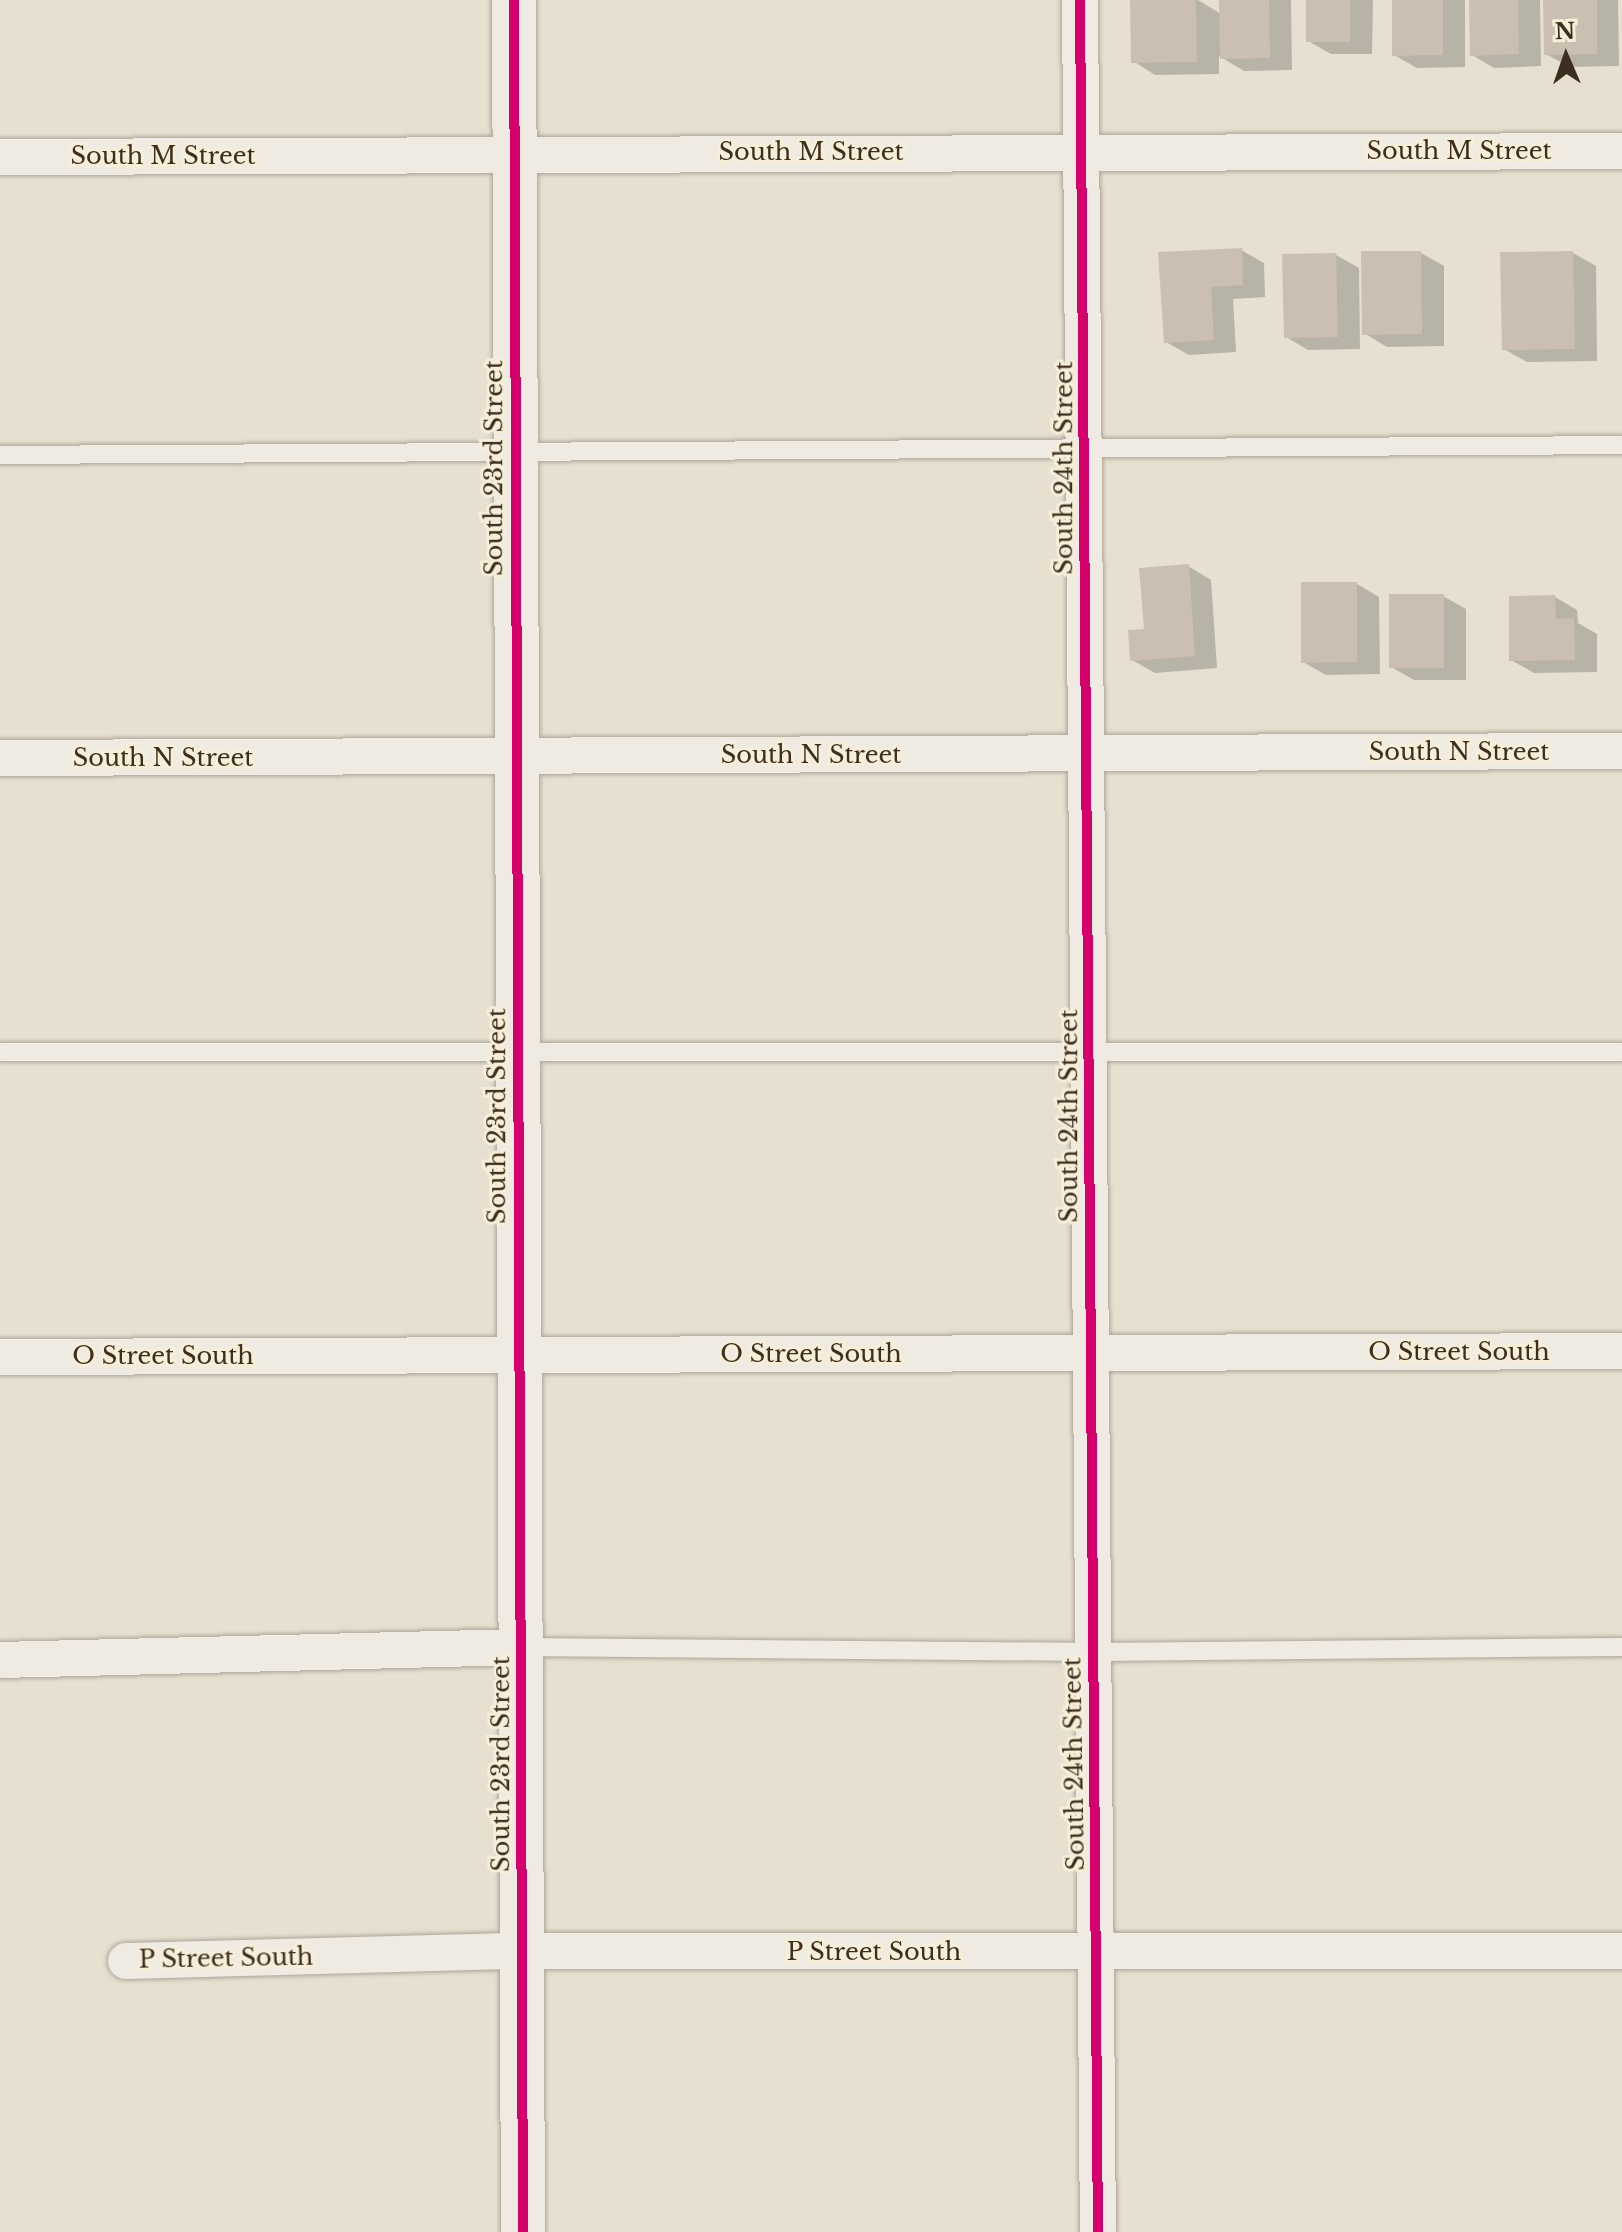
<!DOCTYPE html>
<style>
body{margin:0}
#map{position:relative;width:1622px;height:2232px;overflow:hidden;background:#e7e0d1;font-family:"Libre Baskerville",serif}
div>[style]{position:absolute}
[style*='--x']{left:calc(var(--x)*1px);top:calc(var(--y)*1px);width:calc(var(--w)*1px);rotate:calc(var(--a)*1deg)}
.shadow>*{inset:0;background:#0003}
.building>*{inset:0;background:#cbbfb2}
.roads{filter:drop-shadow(0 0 2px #ada599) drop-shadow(0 0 2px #ada599)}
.lane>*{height:18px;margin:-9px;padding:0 9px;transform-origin:9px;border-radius:9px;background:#efebe3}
.street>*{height:36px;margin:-18px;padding:0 18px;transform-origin:18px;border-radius:18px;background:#efebe3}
.secondary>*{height:44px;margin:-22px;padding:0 22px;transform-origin:22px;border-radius:22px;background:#efebe3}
.cycleway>*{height:10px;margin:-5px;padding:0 5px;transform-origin:5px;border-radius:5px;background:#d6006c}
span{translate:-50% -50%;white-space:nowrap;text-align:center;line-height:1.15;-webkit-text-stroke:6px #f7eed8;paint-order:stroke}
.street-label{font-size:24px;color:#3d2e20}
.north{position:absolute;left:1526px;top:16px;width:80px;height:80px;-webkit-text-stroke:6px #f7eed8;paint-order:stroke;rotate:358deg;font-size:22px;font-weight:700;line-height:32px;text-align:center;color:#3d2e20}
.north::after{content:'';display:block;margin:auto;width:28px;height:36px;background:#3d2e20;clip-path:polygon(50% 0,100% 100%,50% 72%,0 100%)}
</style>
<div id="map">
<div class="shadow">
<i style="clip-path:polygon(1132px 0,1198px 0,1221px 14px,1221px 0,1291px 0,1292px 70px,1244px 71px,1219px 56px,1219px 74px,1155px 75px,1133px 61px)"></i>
<i style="clip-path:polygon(1308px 0,1373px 0,1372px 54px,1331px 54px,1308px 41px)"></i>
<i style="clip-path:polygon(1394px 0,1465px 0,1465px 67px,1417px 68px,1394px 55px)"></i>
<i style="clip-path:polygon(1471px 0,1540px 0,1541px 66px,1494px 68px,1472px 55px)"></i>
<i style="clip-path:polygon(1545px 0,1618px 0,1619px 66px,1569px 67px,1546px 54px)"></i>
<i style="clip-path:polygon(1241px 250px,1264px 263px,1265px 297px,1233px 299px,1236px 352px,1189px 355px,1166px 342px)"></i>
<i style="clip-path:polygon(1421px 253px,1444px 266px,1444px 346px,1387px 347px,1364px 333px)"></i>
<i style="clip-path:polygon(1573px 253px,1596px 266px,1597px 361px,1527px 362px,1504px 349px)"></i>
<i style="clip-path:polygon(1336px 255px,1359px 268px,1360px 349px,1308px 350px,1286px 337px)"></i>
<i style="clip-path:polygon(1188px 566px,1211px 580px,1217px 668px,1155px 673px,1132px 660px,1146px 631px)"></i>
<i style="clip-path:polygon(1357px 584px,1379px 597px,1380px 674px,1326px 675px,1303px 662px)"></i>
<i style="clip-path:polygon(1443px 596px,1466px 609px,1466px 680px,1414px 680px,1391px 667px)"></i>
<i style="clip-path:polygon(1555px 597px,1577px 610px,1578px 623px,1597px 634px,1597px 672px,1534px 673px,1511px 660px)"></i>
</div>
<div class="building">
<i style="clip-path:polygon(1130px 0,1196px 0,1197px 62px,1131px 63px)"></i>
<i style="clip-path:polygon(1219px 0,1269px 0,1270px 58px,1220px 59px)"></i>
<i style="clip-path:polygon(1306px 0,1350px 0,1350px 42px,1306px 42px)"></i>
<i style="clip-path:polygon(1392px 0,1443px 0,1443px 55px,1392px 56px)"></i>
<i style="clip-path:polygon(1469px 0,1518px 0,1519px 54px,1470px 56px)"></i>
<i style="clip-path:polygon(1543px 0,1597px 0,1597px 54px,1544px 55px)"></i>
<i style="clip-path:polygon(1242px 248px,1243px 285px,1211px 287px,1214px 340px,1164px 343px,1158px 252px)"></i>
<i style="clip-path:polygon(1361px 251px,1421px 251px,1422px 334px,1362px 335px)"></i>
<i style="clip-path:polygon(1573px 251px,1575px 349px,1502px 350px,1500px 252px)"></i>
<i style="clip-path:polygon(1336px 253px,1338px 337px,1284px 338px,1282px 254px)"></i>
<i style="clip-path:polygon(1189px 564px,1195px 656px,1130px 661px,1128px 630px,1144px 629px,1139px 568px)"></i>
<i style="clip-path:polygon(1301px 582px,1357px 582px,1357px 662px,1301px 663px)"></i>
<i style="clip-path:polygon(1389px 594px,1444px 594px,1444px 668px,1389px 668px)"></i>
<i style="clip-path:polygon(1555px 595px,1556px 619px,1574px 618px,1575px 660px,1509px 661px,1509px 596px)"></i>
</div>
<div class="roads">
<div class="lane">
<i style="--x:0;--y:455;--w:1622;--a:-0.35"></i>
<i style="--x:0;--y:1052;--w:1622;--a:0"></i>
<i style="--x:521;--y:1647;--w:578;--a:0.5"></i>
<i style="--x:1099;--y:1652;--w:523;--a:-0.55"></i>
</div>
<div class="street">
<i style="--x:1080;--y:0;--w:2232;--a:89.54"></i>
<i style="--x:0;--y:157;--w:1622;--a:-0.21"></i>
<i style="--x:0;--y:758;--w:1622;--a:-0.25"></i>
<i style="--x:0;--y:1357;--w:1622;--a:-0.21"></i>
<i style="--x:0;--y:1660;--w:520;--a:-1.43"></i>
<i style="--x:126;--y:1961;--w:395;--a:-1.5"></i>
<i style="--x:521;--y:1951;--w:1101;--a:0"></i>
</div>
<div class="secondary">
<i style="--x:514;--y:0;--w:2232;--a:89.77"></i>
</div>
</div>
<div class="cycleway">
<i style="--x:514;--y:0;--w:2232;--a:89.77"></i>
<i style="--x:1080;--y:0;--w:2232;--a:89.54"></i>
</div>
<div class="street-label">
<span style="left:1459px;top:151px">South M Street</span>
<span style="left:811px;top:152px">South M Street</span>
<span style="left:163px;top:156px">South M Street</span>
<span style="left:494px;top:468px;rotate:-90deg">South 23rd Street</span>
<span style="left:1064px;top:468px;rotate:-90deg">South 24th Street</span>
<span style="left:1459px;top:752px">South N Street</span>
<span style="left:811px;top:755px">South N Street</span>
<span style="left:163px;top:758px">South N Street</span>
<span style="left:497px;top:1116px;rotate:-90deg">South 23rd Street</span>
<span style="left:1069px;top:1116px;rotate:-90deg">South 24th Street</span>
<span style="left:1459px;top:1352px">O Street South</span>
<span style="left:811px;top:1354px">O Street South</span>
<span style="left:163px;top:1356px">O Street South</span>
<span style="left:501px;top:1764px;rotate:-90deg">South 23rd Street</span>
<span style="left:1074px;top:1764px;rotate:-91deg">South 24th Street</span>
<span style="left:874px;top:1952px">P Street South</span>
<span style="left:226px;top:1958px;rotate:-1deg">P Street South</span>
</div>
<div class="north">N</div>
</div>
